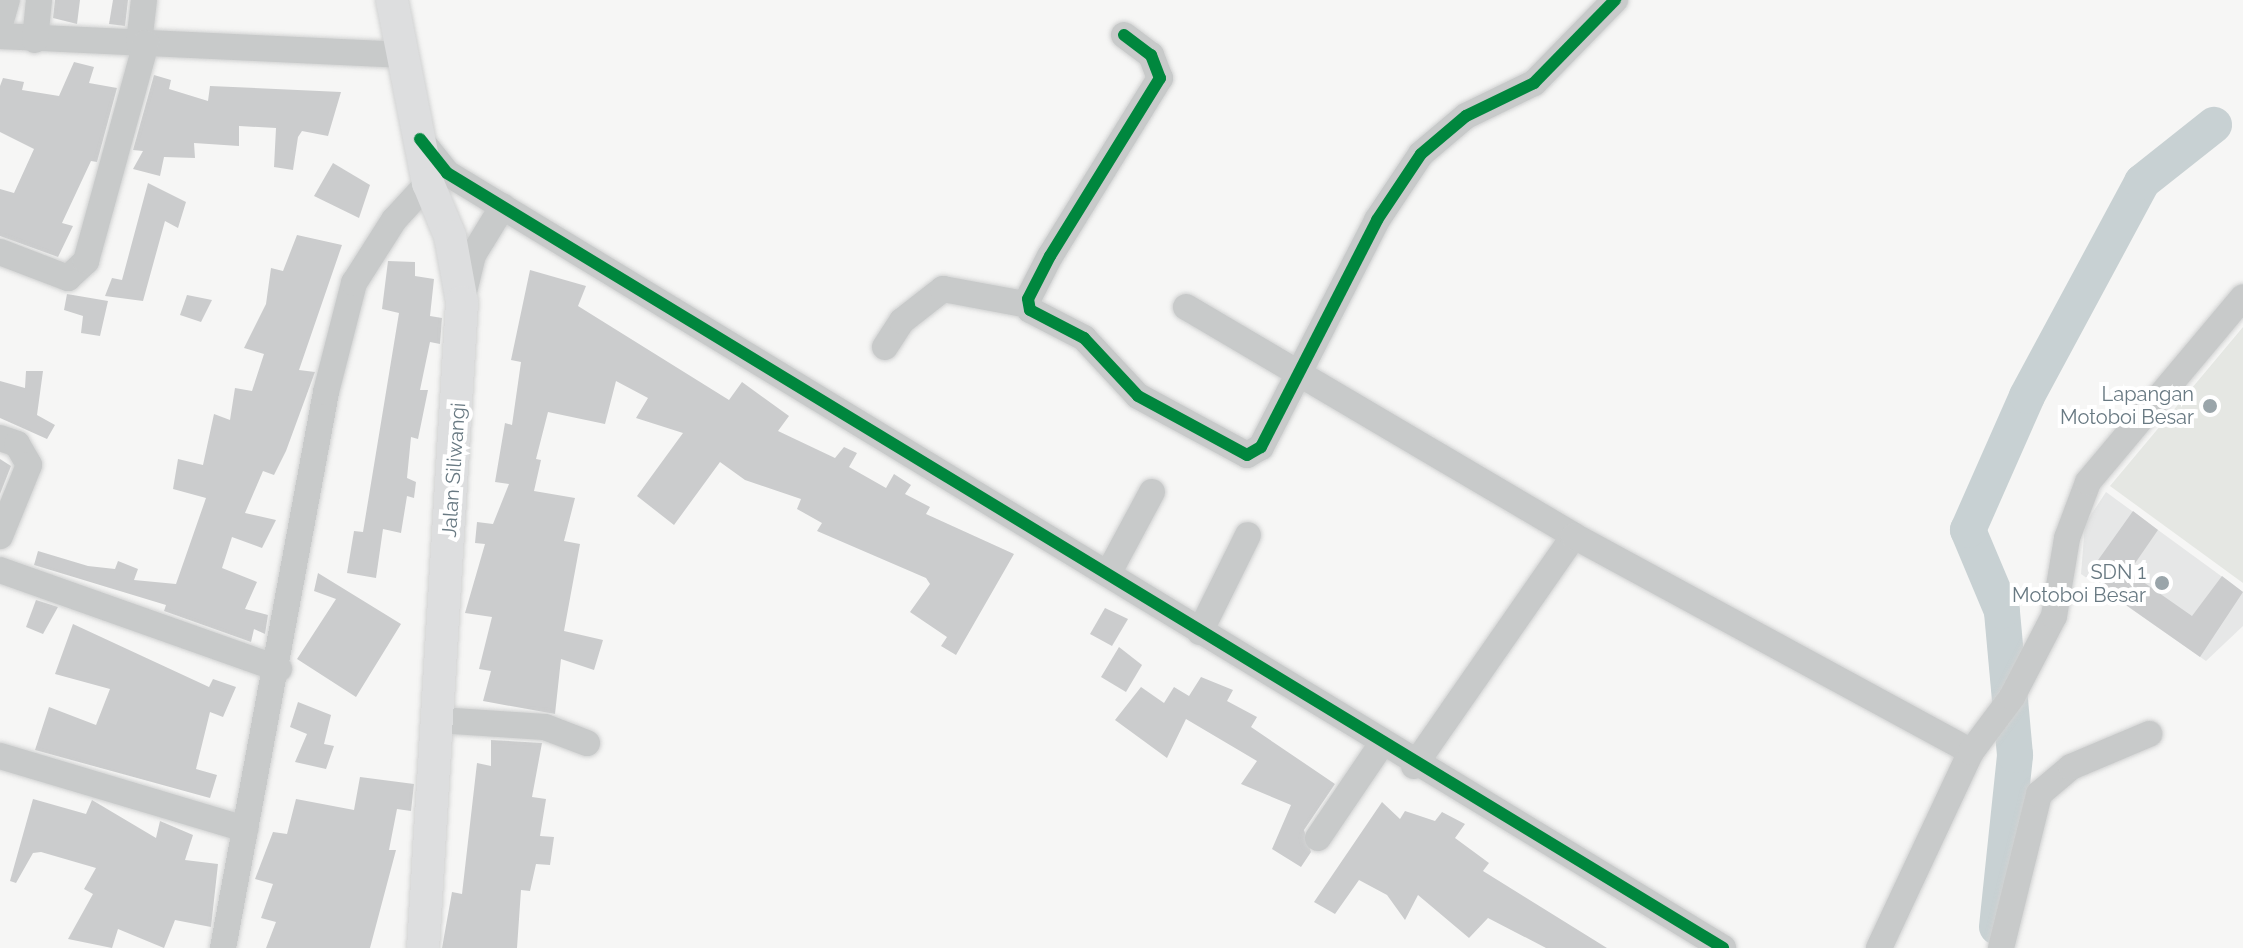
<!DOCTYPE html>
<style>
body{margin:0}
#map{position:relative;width:2243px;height:948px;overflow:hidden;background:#f6f6f5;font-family:Raleway,sans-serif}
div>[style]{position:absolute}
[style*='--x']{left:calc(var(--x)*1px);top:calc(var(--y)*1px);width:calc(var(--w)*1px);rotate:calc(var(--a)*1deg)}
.built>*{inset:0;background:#e6e7e7}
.green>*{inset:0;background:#e5e7e3}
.river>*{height:36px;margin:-18px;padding:0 18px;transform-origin:18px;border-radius:18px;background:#c8d1d3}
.building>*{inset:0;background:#cbcccd}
.roads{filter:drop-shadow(0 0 2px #d1d2d2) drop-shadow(0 0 2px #d1d2d2)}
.minor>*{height:26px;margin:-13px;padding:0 13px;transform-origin:13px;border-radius:13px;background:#c8caca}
.major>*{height:32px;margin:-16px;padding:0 16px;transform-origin:16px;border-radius:16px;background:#dddedf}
.cycleway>*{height:12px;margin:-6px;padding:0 6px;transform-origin:6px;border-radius:6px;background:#00873e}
.dots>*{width:22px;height:22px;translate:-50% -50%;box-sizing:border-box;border:4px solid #fff;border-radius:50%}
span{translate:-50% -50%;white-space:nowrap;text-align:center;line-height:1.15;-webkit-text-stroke:8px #fff;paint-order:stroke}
.poi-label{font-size:20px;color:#687982}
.right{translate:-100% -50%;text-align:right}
.street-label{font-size:20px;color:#687982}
</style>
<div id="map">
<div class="built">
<i style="clip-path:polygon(2106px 492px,2243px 592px,2243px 626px,2206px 661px,2081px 574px,2085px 524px)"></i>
</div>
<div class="green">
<i style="clip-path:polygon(2243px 327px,2243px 583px,2110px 486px)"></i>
</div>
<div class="river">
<i style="--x:1997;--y:927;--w:173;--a:-84"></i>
<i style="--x:2015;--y:755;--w:145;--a:-95.2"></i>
<i style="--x:2002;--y:611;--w:88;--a:-112.8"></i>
<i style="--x:1968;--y:530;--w:146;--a:-66.2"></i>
<i style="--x:2027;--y:396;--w:243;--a:-61.7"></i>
<i style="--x:2142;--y:182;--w:92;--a:-38.4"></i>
</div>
<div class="building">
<i style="clip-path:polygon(55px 0,80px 0,77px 24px,53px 18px)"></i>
<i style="clip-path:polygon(113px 0,128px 0,125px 26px,109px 24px)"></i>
<i style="clip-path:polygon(74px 62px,94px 67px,89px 83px,117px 88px,97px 162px,91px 161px,62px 223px,73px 226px,58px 257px,0 236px,0 189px,14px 193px,34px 149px,0 132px,0 86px,3px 78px,24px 82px,22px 90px,59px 96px)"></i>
<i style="clip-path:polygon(154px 75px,171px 80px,169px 89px,208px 101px,210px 86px,341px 92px,328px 136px,302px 131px,298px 137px,293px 170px,274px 167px,276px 128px,239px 126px,239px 146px,194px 143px,195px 158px,164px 157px,160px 176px,133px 169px,143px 151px,133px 150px)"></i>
<i style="clip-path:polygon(333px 163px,370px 185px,359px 218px,314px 196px)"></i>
<i style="clip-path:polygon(148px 183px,186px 202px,178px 228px,165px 221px,143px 301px,105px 296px,112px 278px,122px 280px)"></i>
<i style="clip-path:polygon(297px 235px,342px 245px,299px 370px,315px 372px,286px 451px,274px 475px,263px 471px,245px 513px,276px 520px,262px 548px,232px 537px,222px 568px,257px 582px,245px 609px,268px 615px,265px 634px,254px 629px,251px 642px,164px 611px,166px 605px,34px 565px,38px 551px,88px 566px,115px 569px,118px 561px,138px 569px,134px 580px,176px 584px,206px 498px,173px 489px,178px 459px,203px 465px,214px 414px,230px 420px,235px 388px,252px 391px,264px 354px,244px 348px,266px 304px,271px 268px,283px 271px)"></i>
<i style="clip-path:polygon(388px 261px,415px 262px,415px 276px,434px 279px,430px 316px,442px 318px,440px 344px,430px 342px,420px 390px,428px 390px,418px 439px,411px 437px,407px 478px,416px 482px,414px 498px,407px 496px,401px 533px,383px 529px,376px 578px,347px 573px,354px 531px,363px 532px,399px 313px,382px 309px)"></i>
<i style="clip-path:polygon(530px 270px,586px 286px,578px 306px,729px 400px,742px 382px,789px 416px,778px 431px,835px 458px,844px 447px,857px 453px,849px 467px,886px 488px,894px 474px,911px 485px,905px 494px,930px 507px,926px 514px,1014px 554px,956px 655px,941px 646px,947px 637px,910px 612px,930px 584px,926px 578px,817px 531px,822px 523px,797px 509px,801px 499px,745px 480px,720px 462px,674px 525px,637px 496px,683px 433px,636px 418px,648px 398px,616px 381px,605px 424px,548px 412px,536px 459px,541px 460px,534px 491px,575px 498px,564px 541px,580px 544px,564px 631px,603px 640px,594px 670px,561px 659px,555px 714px,483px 701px,491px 671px,479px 669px,492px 617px,465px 613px,485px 544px,475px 543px,477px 522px,493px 524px,509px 484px,495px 482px,505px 423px,512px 425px,521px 362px,511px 360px)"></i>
<i style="clip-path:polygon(67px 294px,108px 301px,100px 336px,81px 333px,83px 316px,64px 310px)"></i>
<i style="clip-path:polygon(187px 295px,212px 300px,201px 322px,180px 315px)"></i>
<i style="clip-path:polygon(26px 371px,43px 371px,37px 415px,55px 425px,47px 439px,0 418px,0 381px,25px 388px)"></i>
<i style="clip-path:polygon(0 459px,11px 466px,0 494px)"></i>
<i style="clip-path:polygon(2133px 511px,2158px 530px,2129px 572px,2192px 616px,2222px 576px,2243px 592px,2200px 657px,2086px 577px)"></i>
<i style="clip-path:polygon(318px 573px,401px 624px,356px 697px,297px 659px,336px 599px,314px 591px)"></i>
<i style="clip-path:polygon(36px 600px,58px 607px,43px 634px,26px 627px)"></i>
<i style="clip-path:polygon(1105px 608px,1128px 619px,1112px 646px,1090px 634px)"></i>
<i style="clip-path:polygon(73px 624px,209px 687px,213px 679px,236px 687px,223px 717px,210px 712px,196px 769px,217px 775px,210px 798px,35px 750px,49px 707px,96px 725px,110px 689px,55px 674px)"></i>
<i style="clip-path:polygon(1119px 647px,1142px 665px,1126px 692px,1101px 677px)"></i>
<i style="clip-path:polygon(1201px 677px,1233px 690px,1227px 701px,1257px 717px,1251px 727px,1335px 784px,1304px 830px,1311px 852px,1301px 867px,1272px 849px,1291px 805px,1241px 784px,1257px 761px,1186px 719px,1167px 758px,1115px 720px,1141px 687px,1164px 703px,1174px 687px,1189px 696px)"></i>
<i style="clip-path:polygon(298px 702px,331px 715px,324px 744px,334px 746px,326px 769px,295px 762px,307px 734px,290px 727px)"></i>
<i style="clip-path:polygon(491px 740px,542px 743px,532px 797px,546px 799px,540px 836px,554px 837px,550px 865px,536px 864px,530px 891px,521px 890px,517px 948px,442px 948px,452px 892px,462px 894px,477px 763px,491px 766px)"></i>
<i style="clip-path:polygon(360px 777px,414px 784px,411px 811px,397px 809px,389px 850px,396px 850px,370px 948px,266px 948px,276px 922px,261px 918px,273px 884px,255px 879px,273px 832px,287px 834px,296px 799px,354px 810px)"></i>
<i style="clip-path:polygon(33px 799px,86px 814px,92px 800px,156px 838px,160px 821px,193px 835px,185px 860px,218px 864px,211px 927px,175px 920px,164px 948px,118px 929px,112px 948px,68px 939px,93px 894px,84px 889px,96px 868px,41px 852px,33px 853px,16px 883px,10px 881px)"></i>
<i style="clip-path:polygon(1382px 802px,1400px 819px,1405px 811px,1435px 821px,1442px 812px,1465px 824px,1455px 838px,1489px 863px,1483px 871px,1607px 948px,1546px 948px,1488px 918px,1469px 938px,1418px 895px,1405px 920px,1387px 895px,1359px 880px,1335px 914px,1314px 902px)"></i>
</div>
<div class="roads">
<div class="minor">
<i style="--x:0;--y:24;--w:25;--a:-74"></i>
<i style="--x:1124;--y:35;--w:34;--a:37"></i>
<i style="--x:1151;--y:55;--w:25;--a:69"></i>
<i style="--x:1160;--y:78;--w:209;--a:121.7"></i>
<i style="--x:1050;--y:256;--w:48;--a:117.1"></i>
<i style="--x:1028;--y:299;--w:11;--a:80"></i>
<i style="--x:1030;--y:310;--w:61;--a:27.4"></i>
<i style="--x:1084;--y:338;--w:79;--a:47"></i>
<i style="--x:1138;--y:396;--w:124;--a:28.4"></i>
<i style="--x:1247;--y:455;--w:16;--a:-30"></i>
<i style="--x:1261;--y:447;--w:255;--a:-62.9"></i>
<i style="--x:1377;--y:220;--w:79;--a:-56.3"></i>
<i style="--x:1421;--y:154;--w:59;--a:-40.2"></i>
<i style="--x:1466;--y:116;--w:76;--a:-25.9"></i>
<i style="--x:1534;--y:83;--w:116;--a:-45.7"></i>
<i style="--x:0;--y:36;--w:403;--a:2.7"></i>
<i style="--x:35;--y:40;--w:40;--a:-84.3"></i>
<i style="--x:139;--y:43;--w:43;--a:-83.4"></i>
<i style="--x:420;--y:139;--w:43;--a:51.5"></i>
<i style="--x:447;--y:173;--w:1493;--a:31.27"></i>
<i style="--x:0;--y:252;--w:73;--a:20.9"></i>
<i style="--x:68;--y:278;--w:25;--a:-43"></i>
<i style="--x:86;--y:261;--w:226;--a:-74.6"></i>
<i style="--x:463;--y:296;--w:42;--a:-76.3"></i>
<i style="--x:473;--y:255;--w:57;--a:-58.5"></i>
<i style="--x:1186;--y:307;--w:451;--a:30.5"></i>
<i style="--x:885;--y:347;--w:31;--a:-57"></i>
<i style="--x:902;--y:321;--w:52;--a:-38"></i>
<i style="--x:943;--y:289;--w:87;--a:10.5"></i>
<i style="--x:0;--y:438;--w:18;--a:19"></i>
<i style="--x:17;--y:444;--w:24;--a:60"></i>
<i style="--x:29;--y:465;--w:77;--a:112.2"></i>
<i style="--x:0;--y:570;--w:296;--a:19.5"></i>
<i style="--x:1108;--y:574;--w:93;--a:-61.8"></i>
<i style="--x:1200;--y:632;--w:108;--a:-63.7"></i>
<i style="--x:438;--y:720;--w:107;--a:3.7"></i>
<i style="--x:545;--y:727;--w:45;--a:20.9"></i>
<i style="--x:0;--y:756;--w:256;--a:16.6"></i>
<i style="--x:1414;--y:766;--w:280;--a:-55.2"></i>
<i style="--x:1574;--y:536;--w:452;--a:28.5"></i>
<i style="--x:1318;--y:838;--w:112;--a:-55.9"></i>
<i style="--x:223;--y:948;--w:565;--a:-79.5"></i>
<i style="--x:326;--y:392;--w:113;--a:-75.6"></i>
<i style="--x:354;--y:283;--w:75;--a:-57.6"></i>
<i style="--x:394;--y:220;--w:50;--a:-47.4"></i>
<i style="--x:1879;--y:948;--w:217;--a:-64.9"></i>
<i style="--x:1971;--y:752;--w:69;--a:-53.3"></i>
<i style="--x:2012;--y:697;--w:91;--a:-62.6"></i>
<i style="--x:2054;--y:616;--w:79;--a:-80.5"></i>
<i style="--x:2067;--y:538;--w:60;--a:-69.4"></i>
<i style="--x:2088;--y:482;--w:241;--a:-50"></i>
<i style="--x:2001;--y:948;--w:159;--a:-76.1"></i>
<i style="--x:2039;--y:794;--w:42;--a:-40.2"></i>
<i style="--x:2071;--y:767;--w:85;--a:-22.9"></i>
</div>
<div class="major">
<i style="--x:392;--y:0;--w:187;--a:78.9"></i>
<i style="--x:428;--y:183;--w:57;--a:67.5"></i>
<i style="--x:450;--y:236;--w:67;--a:79.7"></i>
<i style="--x:462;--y:302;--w:647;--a:93.45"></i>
</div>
</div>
<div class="cycleway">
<i style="--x:1124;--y:35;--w:34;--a:37"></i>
<i style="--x:1151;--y:55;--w:25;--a:69"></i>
<i style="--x:1160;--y:78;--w:209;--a:121.7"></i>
<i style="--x:1050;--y:256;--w:48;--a:117.1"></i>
<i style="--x:1028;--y:299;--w:11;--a:80"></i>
<i style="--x:1030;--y:310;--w:61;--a:27.4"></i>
<i style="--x:1084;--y:338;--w:79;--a:47"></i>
<i style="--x:1138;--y:396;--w:124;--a:28.4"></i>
<i style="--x:1247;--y:455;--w:16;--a:-30"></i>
<i style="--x:1261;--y:447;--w:255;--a:-62.9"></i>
<i style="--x:1377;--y:220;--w:79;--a:-56.3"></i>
<i style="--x:1421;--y:154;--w:59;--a:-40.2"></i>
<i style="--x:1466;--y:116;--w:76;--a:-25.9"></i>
<i style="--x:1534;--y:83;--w:116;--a:-45.7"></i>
<i style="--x:420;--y:139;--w:43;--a:51.5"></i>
<i style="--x:447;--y:173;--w:1493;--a:31.27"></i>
</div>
<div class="dots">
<i style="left:2210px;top:406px;background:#9aa5aa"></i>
<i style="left:2162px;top:583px;background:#9aa5aa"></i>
</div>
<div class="poi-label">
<span class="right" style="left:2194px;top:406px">Lapangan<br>Motoboi Besar</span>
<span class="right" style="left:2146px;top:584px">SDN 1<br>Motoboi Besar</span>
</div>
<div class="street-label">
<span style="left:454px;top:470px;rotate:-86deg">Jalan Siliwangi</span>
</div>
</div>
